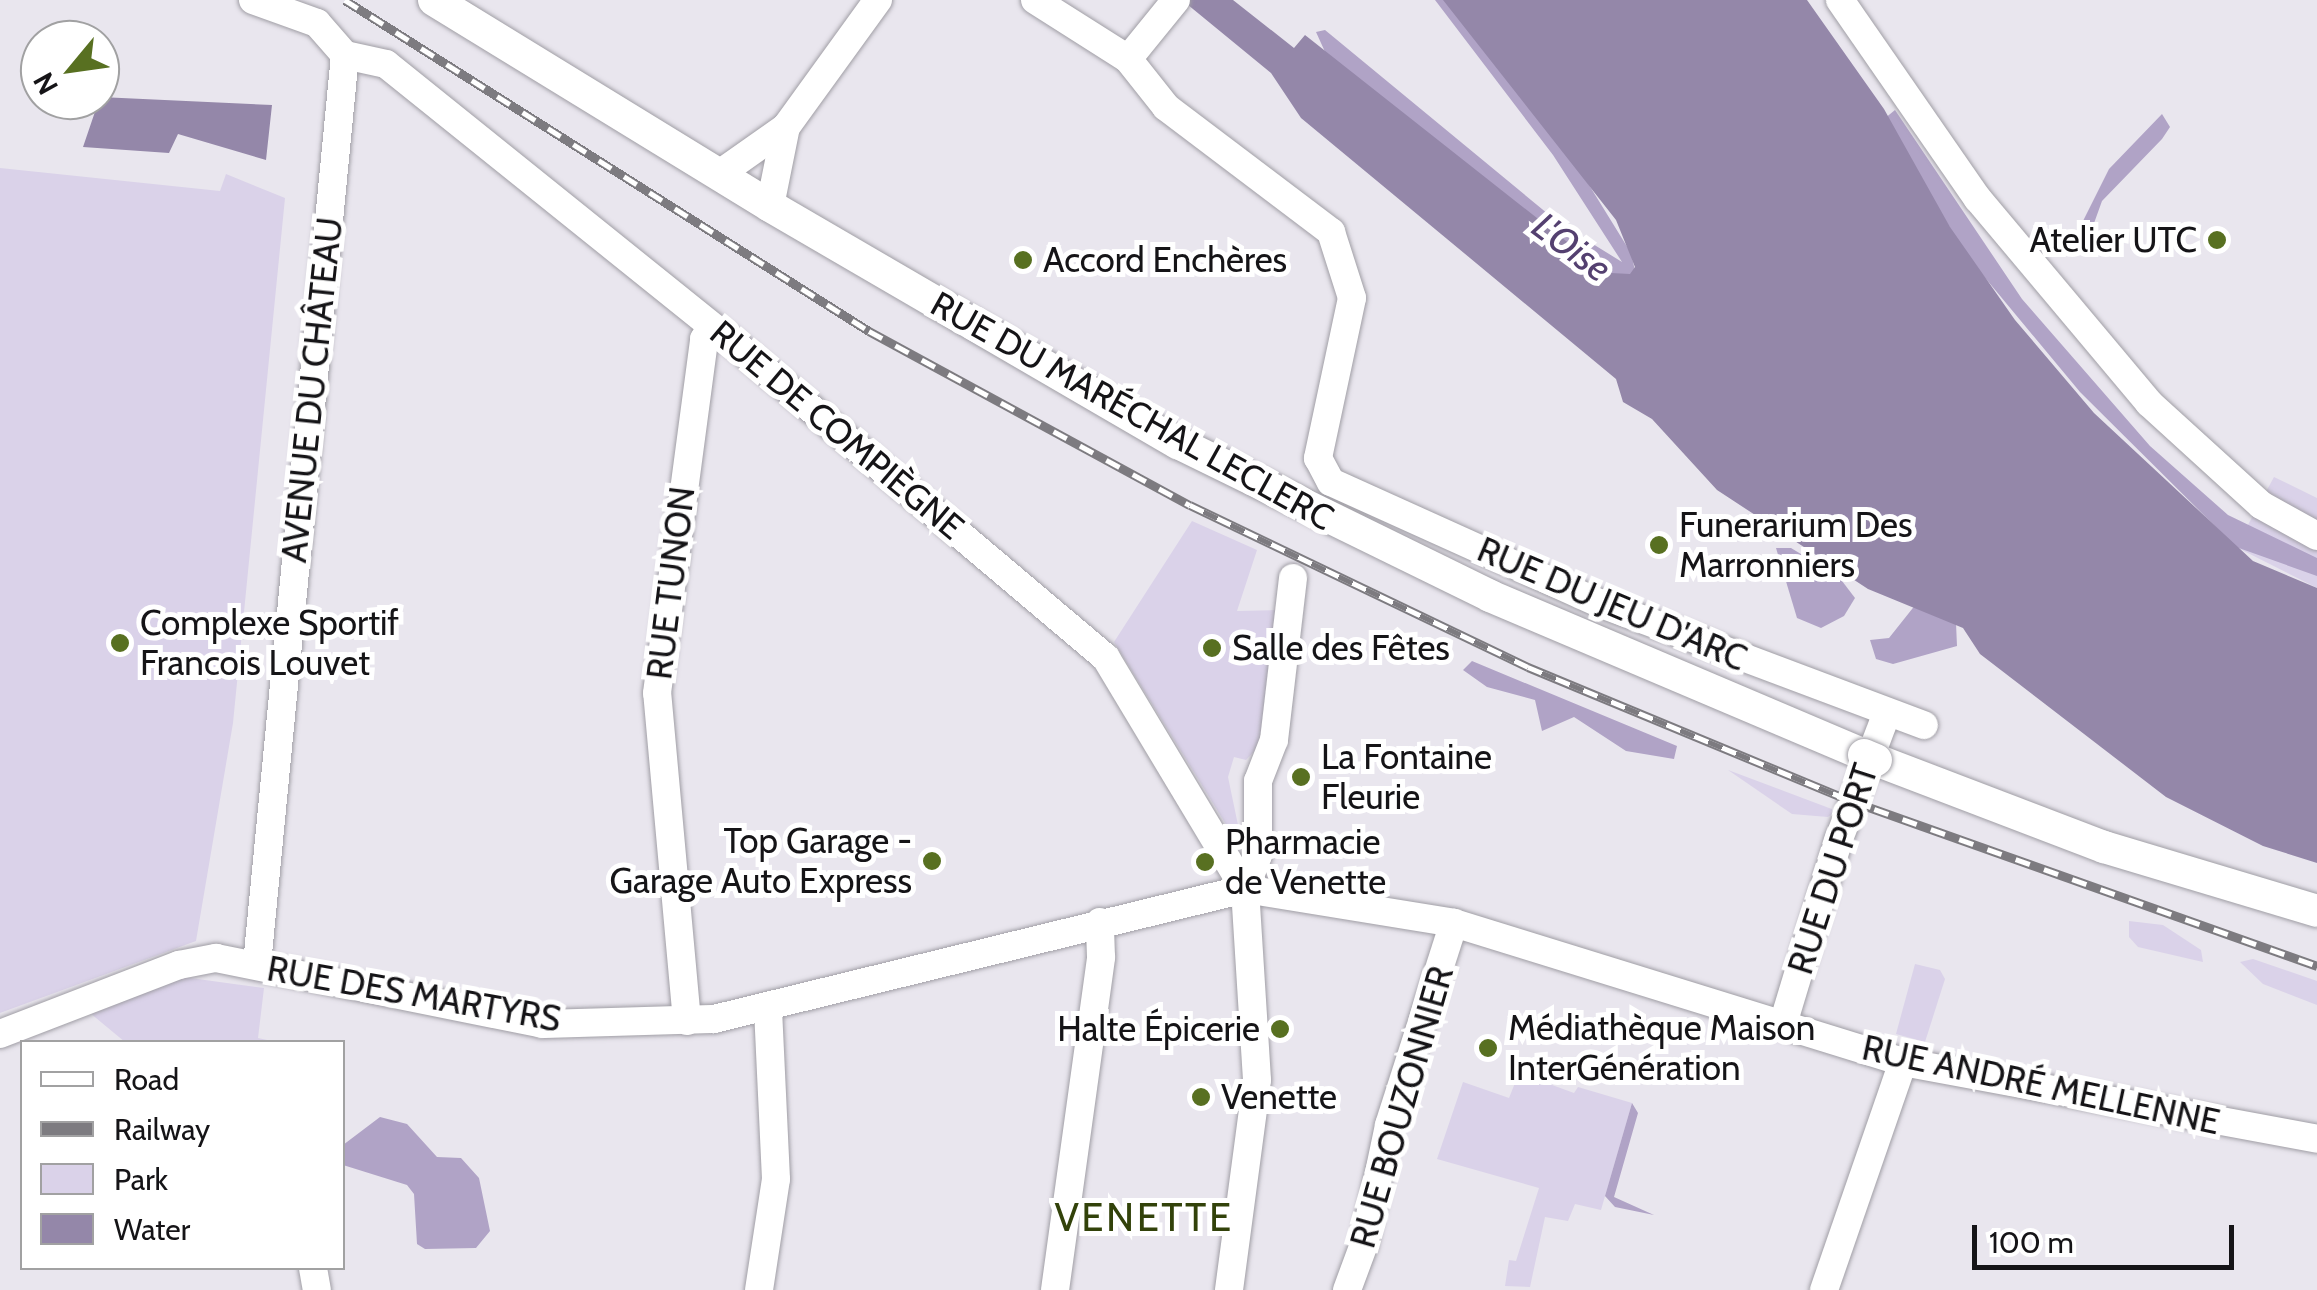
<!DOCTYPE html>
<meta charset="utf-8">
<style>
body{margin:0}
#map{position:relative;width:2317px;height:1290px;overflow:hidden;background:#e9e6ee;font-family:Cabin,sans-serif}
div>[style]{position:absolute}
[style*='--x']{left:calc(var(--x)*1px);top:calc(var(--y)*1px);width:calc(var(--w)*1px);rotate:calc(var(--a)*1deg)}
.green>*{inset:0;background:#dad2e9}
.forest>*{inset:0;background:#b0a3c6}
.water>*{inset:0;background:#9487a9}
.roads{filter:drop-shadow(0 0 2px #a09ea5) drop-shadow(0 0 2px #a09ea5)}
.minor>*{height:28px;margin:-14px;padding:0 14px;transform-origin:14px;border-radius:14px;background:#fff}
.major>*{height:32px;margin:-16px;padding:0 16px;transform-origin:16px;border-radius:16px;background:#fff}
.rail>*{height:9px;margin-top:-4.5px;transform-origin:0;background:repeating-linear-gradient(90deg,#fff 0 15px,#7d7b80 0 30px);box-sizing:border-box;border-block:2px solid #7d7b80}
.bridges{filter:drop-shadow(0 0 2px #a09ea5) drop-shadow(0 0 2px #a09ea5)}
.major-bridge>*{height:32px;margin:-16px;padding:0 16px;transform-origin:16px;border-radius:16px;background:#fff}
.dots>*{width:28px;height:28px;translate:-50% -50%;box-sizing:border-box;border:5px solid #fff;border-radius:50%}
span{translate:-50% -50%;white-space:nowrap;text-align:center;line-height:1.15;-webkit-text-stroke:10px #fff;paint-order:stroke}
.poi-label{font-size:35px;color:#151417}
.right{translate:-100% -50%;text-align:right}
.left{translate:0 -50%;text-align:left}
.street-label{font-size:35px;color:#151417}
.water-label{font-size:38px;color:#544070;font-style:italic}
.quarter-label{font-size:40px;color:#32420a;letter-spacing:2.5px}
.legend{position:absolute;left:20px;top:1040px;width:325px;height:230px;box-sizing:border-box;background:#fff;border:2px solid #a1a1a2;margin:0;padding:12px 18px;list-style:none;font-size:30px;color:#151417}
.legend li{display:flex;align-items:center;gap:20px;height:50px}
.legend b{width:50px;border:2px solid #a1a1a2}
.north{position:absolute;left:20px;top:20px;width:100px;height:100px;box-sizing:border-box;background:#fff;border:2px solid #a1a1a2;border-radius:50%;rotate:241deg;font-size:28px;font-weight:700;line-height:40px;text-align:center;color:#151417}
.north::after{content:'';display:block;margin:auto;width:35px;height:45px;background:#587021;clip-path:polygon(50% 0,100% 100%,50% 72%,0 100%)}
.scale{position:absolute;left:1972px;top:1225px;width:262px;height:45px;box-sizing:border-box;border:5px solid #151417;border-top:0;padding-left:12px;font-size:30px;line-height:35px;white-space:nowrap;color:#151417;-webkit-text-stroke:8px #fff;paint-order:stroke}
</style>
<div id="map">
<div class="green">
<i style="clip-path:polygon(0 168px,220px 191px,226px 174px,285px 198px,233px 723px,196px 941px,0 1013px)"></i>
<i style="clip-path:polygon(2274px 477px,2317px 498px,2317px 588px,2236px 547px)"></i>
<i style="clip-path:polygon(1192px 521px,1257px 550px,1237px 611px,1283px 610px,1265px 740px,1246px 760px,1234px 757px,1228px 777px,1238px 825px,1244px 824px,1245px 843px,1238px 844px,1114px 642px)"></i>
<i style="clip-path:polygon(1728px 770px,1837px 811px,1828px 817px,1792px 814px)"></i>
<i style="clip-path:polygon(2129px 921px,2163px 925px,2201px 950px,2203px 962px,2138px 947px,2129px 937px)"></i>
<i style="clip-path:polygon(2253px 959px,2317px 981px,2317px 1005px,2263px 984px,2240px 962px)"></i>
<i style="clip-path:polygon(1915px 964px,1940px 970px,1945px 979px,1925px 1042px,1896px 1034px)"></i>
<i style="clip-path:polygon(183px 977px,264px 988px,258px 1038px,276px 1042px,125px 1042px,90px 1013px)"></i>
<i style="clip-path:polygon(1519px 1073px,1574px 1093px,1578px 1087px,1632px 1103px,1601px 1210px,1575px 1204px,1568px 1221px,1545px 1217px,1530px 1287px,1505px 1286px,1509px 1260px,1516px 1261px,1539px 1188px,1437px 1159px,1463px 1082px,1509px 1098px)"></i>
</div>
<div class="forest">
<i style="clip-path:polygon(1435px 0,1450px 0,1573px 159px,1631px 253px,1636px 275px,1607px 276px,1326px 54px,1316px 32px,1325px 30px,1559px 223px,1622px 262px,1553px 155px)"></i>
<i style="clip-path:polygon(1895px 110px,2022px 299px,2150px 446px,2228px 515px,2317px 558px,2317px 576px,2236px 547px,2080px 392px,1967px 256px,1884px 119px)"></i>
<i style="clip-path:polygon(2162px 114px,2170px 127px,2162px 139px,2102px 201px,2093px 226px,2081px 225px,2109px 169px)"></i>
<i style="clip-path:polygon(1776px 548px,1791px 548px,1839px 577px,1855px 598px,1844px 616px,1821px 628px,1797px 618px)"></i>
<i style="clip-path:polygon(1920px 599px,1956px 623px,1957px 646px,1893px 664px,1876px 659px,1870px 640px,1889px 638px)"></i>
<i style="clip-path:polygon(1472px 661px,1677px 746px,1674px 759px,1626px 751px,1574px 717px,1542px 731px,1535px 700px,1487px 687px,1463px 670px)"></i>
<i style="clip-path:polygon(1632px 1103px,1638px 1113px,1614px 1197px,1654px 1215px,1615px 1207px,1605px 1196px)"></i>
<i style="clip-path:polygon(380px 1117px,407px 1124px,437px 1157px,461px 1158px,479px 1178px,490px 1231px,476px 1248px,425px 1249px,417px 1244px,414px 1194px,407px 1185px,343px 1165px,343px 1145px)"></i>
</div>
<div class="water">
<i style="clip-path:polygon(1182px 0,1233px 0,1294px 48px,1305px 35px,1566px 241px,1611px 273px,1630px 274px,1635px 267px,1616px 220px,1443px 0,1807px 0,1884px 109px,1950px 227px,2015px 320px,2094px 413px,2253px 561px,2317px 588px,2317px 863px,2263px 846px,2166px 797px,1980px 654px,1963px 628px,1868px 589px,1717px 490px,1652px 419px,1623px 402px,1616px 379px,1301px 118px,1271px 73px)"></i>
<i style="clip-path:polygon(100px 97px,272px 105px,266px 160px,178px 134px,169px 153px,83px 147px)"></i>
</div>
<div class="roads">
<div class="minor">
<i style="--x:253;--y:0;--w:68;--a:19.8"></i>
<i style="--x:317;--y:23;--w:43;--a:48.8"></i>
<i style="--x:1035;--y:0;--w:110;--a:32.4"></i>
<i style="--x:1128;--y:59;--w:61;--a:51.6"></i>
<i style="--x:1166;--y:107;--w:207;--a:37.1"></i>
<i style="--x:1331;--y:232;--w:69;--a:72.3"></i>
<i style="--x:1352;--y:298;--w:164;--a:102"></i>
<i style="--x:1318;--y:458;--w:27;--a:62"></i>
<i style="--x:1331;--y:482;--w:294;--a:24.3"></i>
<i style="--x:1599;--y:603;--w:347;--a:20.6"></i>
<i style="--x:1840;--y:0;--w:242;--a:55.3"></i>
<i style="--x:1978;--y:199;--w:266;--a:50"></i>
<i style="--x:2149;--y:403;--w:151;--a:42.3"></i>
<i style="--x:2261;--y:505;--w:64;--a:29"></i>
<i style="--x:345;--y:55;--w:42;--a:12.4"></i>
<i style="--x:386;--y:64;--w:442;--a:38.8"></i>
<i style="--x:731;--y:341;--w:491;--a:40.2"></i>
<i style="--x:1106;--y:658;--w:270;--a:59"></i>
<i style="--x:1245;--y:889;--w:191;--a:86.4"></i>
<i style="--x:1257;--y:1080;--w:212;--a:97.6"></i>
<i style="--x:1128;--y:59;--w:76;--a:-50.9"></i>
<i style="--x:718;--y:175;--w:83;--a:-35.2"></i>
<i style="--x:770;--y:206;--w:81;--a:-78.6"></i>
<i style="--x:786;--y:127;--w:157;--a:-54.1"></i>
<i style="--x:1245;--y:889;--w:36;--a:-69"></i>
<i style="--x:1258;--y:855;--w:74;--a:-90"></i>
<i style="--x:1258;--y:781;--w:44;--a:-68.7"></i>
<i style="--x:1274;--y:740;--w:163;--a:-83.3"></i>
<i style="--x:257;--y:964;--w:913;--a:-84.47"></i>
<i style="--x:687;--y:1021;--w:329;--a:-95.2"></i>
<i style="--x:657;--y:693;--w:357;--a:-82.4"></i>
<i style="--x:704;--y:339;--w:14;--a:-56"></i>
<i style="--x:1783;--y:1024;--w:193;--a:-73.2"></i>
<i style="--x:1839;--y:839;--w:133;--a:-69.2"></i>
<i style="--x:0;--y:1034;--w:192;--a:-21.1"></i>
<i style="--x:179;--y:965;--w:38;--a:-11"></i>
<i style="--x:216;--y:958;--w:333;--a:11.4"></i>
<i style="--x:542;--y:1024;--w:172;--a:-1.7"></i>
<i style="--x:714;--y:1019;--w:547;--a:-13.76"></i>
<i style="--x:1245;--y:889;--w:212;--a:9.2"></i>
<i style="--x:1454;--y:923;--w:470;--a:17.2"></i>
<i style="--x:1903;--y:1062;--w:421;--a:10.5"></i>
<i style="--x:313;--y:1268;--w:22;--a:80"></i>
<i style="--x:759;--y:1290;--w:112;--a:-81.3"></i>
<i style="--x:776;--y:1179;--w:172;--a:-92.7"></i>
<i style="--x:1055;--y:1290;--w:336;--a:-82.1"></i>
<i style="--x:1101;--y:957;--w:35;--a:-92"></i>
<i style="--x:1347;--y:1290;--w:49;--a:-69.7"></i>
<i style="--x:1364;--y:1244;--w:122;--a:-78.1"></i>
<i style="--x:1389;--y:1125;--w:212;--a:-72.2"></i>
<i style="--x:1824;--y:1290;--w:241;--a:-70.9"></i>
</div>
<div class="major">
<i style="--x:434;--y:0;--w:394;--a:31.5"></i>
<i style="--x:770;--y:206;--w:472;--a:30.2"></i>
<i style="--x:1178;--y:443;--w:347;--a:26.1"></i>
<i style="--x:1490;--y:596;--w:406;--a:23"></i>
<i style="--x:1876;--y:760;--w:244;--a:20.9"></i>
<i style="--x:2104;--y:847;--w:222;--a:16.7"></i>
</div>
</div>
<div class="rail">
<i style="--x:345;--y:0;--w:620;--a:32.28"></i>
<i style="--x:869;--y:331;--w:365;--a:28.5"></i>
<i style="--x:1190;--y:505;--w:375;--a:25.6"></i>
<i style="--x:1528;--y:667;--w:344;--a:22.5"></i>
<i style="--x:1846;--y:799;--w:500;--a:19.5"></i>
</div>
<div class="bridges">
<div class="major-bridge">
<i style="--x:1864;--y:755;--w:13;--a:23"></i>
</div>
</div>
<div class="dots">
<i style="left:2217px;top:240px;background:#587021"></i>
<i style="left:1023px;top:260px;background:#587021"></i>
<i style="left:1659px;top:545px;background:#587021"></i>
<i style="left:120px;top:643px;background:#587021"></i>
<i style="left:1212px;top:648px;background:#587021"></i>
<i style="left:1301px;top:777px;background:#587021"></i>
<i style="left:932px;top:861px;background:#587021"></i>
<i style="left:1205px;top:862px;background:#587021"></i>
<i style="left:1280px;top:1029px;background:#587021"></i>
<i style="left:1488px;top:1048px;background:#587021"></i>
<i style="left:1201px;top:1097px;background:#587021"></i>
</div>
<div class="poi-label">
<span class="right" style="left:2197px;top:240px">Atelier UTC</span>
<span class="left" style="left:1043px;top:260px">Accord Enchères</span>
<span class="left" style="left:1679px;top:545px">Funerarium Des<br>Marronniers</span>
<span class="left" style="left:140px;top:643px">Complexe Sportif<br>Francois Louvet</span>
<span class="left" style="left:1232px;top:648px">Salle des Fêtes</span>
<span class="left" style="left:1321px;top:777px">La Fontaine<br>Fleurie</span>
<span class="right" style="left:912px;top:861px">Top Garage -<br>Garage Auto Express</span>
<span class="left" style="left:1225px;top:862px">Pharmacie<br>de Venette</span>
<span class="left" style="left:1508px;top:1048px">Médiathèque Maison<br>InterGénération</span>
<span class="right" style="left:1260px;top:1029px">Halte Épicerie</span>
<span class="left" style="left:1221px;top:1097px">Venette</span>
</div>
<div class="street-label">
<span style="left:312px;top:390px;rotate:-84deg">AVENUE DU CHÂTEAU</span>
<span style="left:1132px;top:411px;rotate:29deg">RUE DU MARÉCHAL LECLERC</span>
<span style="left:837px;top:430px;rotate:40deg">RUE DE COMPIÈGNE</span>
<span style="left:671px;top:583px;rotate:-83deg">RUE TUNON</span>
<span style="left:1612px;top:604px;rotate:23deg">RUE DU JEU D'ARC</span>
<span style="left:1833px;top:869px;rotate:-72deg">RUE DU PORT</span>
<span style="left:414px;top:994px;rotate:10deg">RUE DES MARTYRS</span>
<span style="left:2041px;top:1085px;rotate:12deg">RUE ANDRÉ MELLENNE</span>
<span style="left:1402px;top:1107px;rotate:-74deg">RUE BOUZONNIER</span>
</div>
<div class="water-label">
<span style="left:1572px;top:247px;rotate:37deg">L'Oise</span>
</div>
<div class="quarter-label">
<span style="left:1144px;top:1217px">VENETTE</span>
</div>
<ul class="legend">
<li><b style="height:12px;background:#fff"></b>Road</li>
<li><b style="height:12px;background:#7d7b80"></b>Railway</li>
<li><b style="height:28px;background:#dad2e9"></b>Park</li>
<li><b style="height:28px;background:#9487a9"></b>Water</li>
</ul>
<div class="north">N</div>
<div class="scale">100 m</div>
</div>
